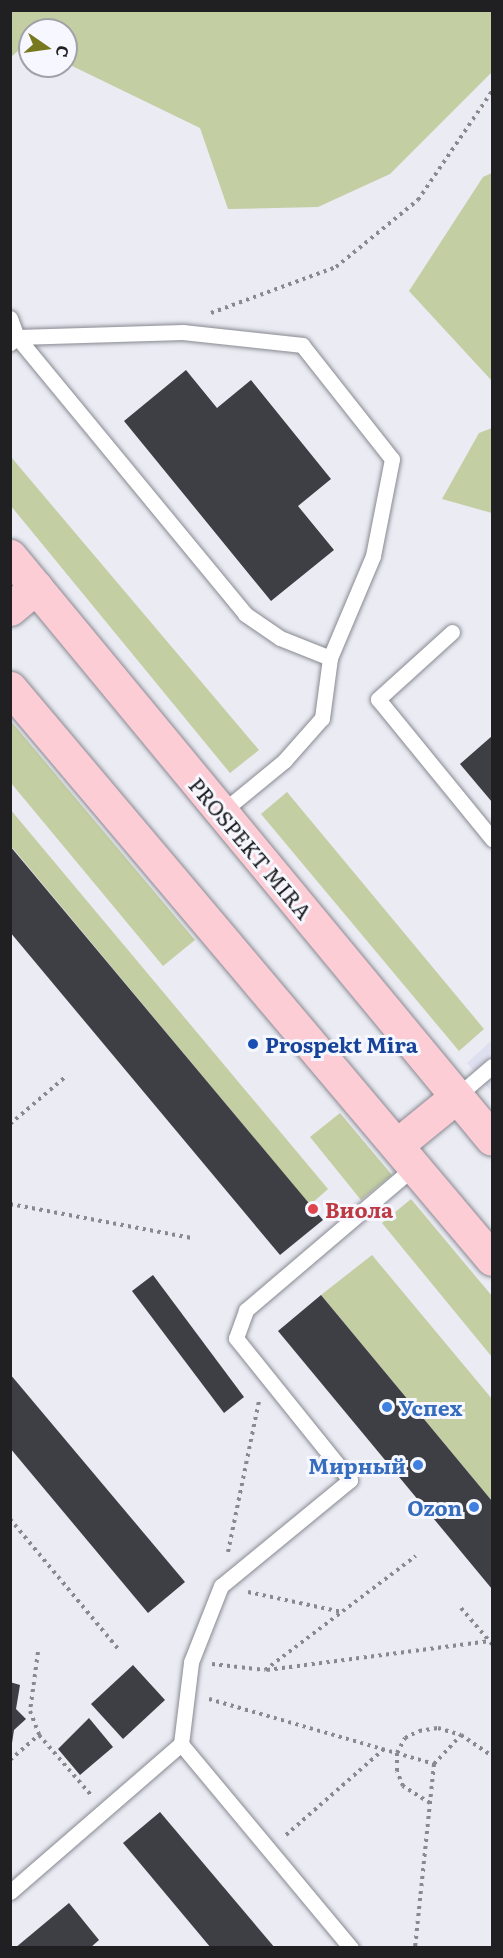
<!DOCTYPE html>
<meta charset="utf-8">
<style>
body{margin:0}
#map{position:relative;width:503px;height:1958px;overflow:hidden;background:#eaebf3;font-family:Literata,serif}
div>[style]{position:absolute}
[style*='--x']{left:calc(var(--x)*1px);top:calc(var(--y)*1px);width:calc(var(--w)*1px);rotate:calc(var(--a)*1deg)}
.built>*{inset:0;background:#dee0ef}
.green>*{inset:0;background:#c3cea3}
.building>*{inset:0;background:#3e3f45}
.path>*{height:4px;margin-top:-2px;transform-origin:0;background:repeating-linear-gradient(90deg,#89898f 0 3px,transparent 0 7.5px)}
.roads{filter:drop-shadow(0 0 2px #888991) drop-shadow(0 0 2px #888991)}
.service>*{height:15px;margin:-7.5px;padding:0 7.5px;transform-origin:7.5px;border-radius:7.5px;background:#fff}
.primary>*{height:33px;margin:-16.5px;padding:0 16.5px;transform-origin:16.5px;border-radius:16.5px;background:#fdcdd6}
.dots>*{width:16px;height:16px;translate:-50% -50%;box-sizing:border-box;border:3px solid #f7f8ff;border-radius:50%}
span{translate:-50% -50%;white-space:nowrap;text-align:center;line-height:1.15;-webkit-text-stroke:6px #f7f8ff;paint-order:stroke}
.street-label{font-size:21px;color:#202023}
.transit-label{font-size:21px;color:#164399;font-weight:700}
.left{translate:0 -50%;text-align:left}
.health-label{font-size:21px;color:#be3a42;font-weight:700}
.shop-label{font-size:21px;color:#366cbe;font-weight:700}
.right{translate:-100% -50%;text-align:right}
.frame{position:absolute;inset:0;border:12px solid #202023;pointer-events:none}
.north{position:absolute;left:18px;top:18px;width:60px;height:60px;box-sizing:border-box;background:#f7f8ff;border:2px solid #a1a2a7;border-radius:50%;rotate:103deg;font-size:16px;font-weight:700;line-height:24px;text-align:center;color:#202023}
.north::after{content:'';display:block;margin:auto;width:21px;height:27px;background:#78781f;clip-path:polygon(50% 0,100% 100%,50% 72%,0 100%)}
</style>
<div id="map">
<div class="built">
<i style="clip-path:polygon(492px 1040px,492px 1092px,467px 1063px)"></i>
</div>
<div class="green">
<i style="clip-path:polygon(11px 10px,492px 11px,492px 72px,390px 174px,318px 207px,228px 209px,200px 128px,66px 63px,66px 30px,30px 30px,30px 45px,26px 44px,11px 57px)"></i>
<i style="clip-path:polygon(492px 173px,492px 381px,409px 291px,483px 177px)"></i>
<i style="clip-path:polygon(492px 428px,492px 513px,442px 499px,479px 433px)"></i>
<i style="clip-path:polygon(11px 457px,259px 750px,230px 773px,11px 506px)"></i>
<i style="clip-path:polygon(10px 720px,195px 940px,163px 966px,11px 783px)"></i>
<i style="clip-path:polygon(287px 792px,484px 1029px,459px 1051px,261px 814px)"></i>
<i style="clip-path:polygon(10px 809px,328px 1189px,310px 1205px,11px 846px)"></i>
<i style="clip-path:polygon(340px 1113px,392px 1175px,361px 1200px,310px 1137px)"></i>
<i style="clip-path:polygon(411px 1199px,492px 1296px,492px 1357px,382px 1223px)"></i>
<i style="clip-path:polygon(372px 1255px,492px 1399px,492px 1501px,321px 1295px)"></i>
</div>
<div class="building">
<i style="clip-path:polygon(186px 370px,217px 408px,251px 380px,331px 479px,298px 506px,334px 550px,271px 601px,124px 421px)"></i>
<i style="clip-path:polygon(492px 736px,492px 802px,460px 764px)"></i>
<i style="clip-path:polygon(10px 846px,323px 1220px,280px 1255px,10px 932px)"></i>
<i style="clip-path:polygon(153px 1275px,244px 1397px,224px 1413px,132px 1291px)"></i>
<i style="clip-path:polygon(321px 1295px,492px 1501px,492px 1589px,278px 1331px)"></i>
<i style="clip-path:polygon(10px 1374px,185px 1582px,148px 1613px,10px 1448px)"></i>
<i style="clip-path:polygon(133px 1665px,165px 1700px,123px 1739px,91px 1704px)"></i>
<i style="clip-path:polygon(10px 1682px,20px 1685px,16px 1709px,26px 1719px,14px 1730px,12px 1743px)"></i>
<i style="clip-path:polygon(89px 1718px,113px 1747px,80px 1775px,58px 1749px)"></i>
<i style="clip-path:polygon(160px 1812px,275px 1948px,211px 1948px,123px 1843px)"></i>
<i style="clip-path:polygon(69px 1903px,99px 1940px,90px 1948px,15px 1948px)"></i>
</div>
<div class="path">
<i style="--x:211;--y:313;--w:133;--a:-20.2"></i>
<i style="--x:336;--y:267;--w:106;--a:-39.3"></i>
<i style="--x:418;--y:200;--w:132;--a:-55.8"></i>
<i style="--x:10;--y:1124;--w:71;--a:-40.4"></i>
<i style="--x:10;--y:1204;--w:185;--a:10.6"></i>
<i style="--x:10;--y:1519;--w:170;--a:50.2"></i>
<i style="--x:228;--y:1552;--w:154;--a:-78.4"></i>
<i style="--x:248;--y:1592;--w:96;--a:12"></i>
<i style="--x:461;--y:1608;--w:48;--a:49.3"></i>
<i style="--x:38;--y:1652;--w:60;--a:97.7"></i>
<i style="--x:30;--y:1711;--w:26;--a:69"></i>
<i style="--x:39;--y:1735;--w:79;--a:49.1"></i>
<i style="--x:212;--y:1664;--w:53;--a:6.5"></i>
<i style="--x:265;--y:1670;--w:189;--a:-37.1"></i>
<i style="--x:267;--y:1670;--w:225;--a:-7.4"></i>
<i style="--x:209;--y:1699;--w:234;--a:16.1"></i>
<i style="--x:434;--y:1764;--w:185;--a:95.9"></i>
<i style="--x:10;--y:1760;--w:38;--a:-41"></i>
<i style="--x:434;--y:1764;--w:40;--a:-47"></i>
<i style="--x:461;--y:1735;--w:34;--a:34"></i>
<i style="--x:430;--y:1803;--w:32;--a:-148"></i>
<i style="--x:403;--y:1786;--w:16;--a:-112"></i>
<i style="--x:397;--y:1771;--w:18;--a:-90"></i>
<i style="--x:397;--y:1753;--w:17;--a:-62"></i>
<i style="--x:405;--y:1738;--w:16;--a:-27"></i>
<i style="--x:419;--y:1731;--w:19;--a:-9"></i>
<i style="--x:438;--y:1728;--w:24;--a:17"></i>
<i style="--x:286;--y:1835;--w:130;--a:-41.3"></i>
</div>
<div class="roads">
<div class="service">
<i style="--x:10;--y:318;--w:20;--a:70"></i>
<i style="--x:17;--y:337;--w:359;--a:50.5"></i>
<i style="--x:245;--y:614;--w:42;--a:34.4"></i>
<i style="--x:280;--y:638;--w:54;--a:21.8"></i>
<i style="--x:10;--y:343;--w:9;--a:-41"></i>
<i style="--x:17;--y:337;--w:166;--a:-1.7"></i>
<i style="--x:183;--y:332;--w:120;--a:6.2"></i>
<i style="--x:302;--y:345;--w:145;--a:51.7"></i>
<i style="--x:392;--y:459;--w:99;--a:101.1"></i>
<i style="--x:373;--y:556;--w:111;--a:112.9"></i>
<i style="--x:330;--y:658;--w:61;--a:97.6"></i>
<i style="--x:322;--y:718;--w:57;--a:131.5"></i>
<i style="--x:284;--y:761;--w:80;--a:140.6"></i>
<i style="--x:452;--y:632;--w:100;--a:137.8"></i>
<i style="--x:378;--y:699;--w:181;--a:50.8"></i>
<i style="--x:457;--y:1096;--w:46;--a:-40.6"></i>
<i style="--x:181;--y:1744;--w:266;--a:50.2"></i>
<i style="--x:10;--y:1892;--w:226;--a:-40.9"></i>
<i style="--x:181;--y:1744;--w:83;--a:-83"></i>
<i style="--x:191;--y:1662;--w:82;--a:-68.5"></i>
<i style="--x:221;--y:1586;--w:167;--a:-39.4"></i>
<i style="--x:350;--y:1480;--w:182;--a:-128.8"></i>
<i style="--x:236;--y:1338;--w:30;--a:-70"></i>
<i style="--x:246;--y:1310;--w:222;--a:-40.4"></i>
</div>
<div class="primary">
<i style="--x:10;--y:556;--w:756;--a:50.42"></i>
<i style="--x:10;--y:609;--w:34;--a:-40"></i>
<i style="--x:10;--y:688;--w:747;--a:49.83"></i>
<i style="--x:397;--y:1145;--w:77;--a:-39.2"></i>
</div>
</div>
<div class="dots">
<i style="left:253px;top:1044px;background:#1a4fb4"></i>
<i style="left:313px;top:1209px;background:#e0444e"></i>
<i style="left:387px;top:1407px;background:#3f7fe0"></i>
<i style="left:418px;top:1465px;background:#3f7fe0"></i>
<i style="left:474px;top:1507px;background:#3f7fe0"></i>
</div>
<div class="street-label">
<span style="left:251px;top:848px;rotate:50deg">PROSPEKT MIRA</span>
</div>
<div class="transit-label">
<span class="left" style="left:265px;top:1044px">Prospekt Mira</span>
</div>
<div class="health-label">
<span class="left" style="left:325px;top:1209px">Виола</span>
</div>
<div class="shop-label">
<span class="left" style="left:399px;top:1407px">Успех</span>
<span class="right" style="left:406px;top:1465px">Мирный</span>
<span class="right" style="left:462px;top:1507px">Ozon</span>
</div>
<div class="frame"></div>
<div class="north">С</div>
</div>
